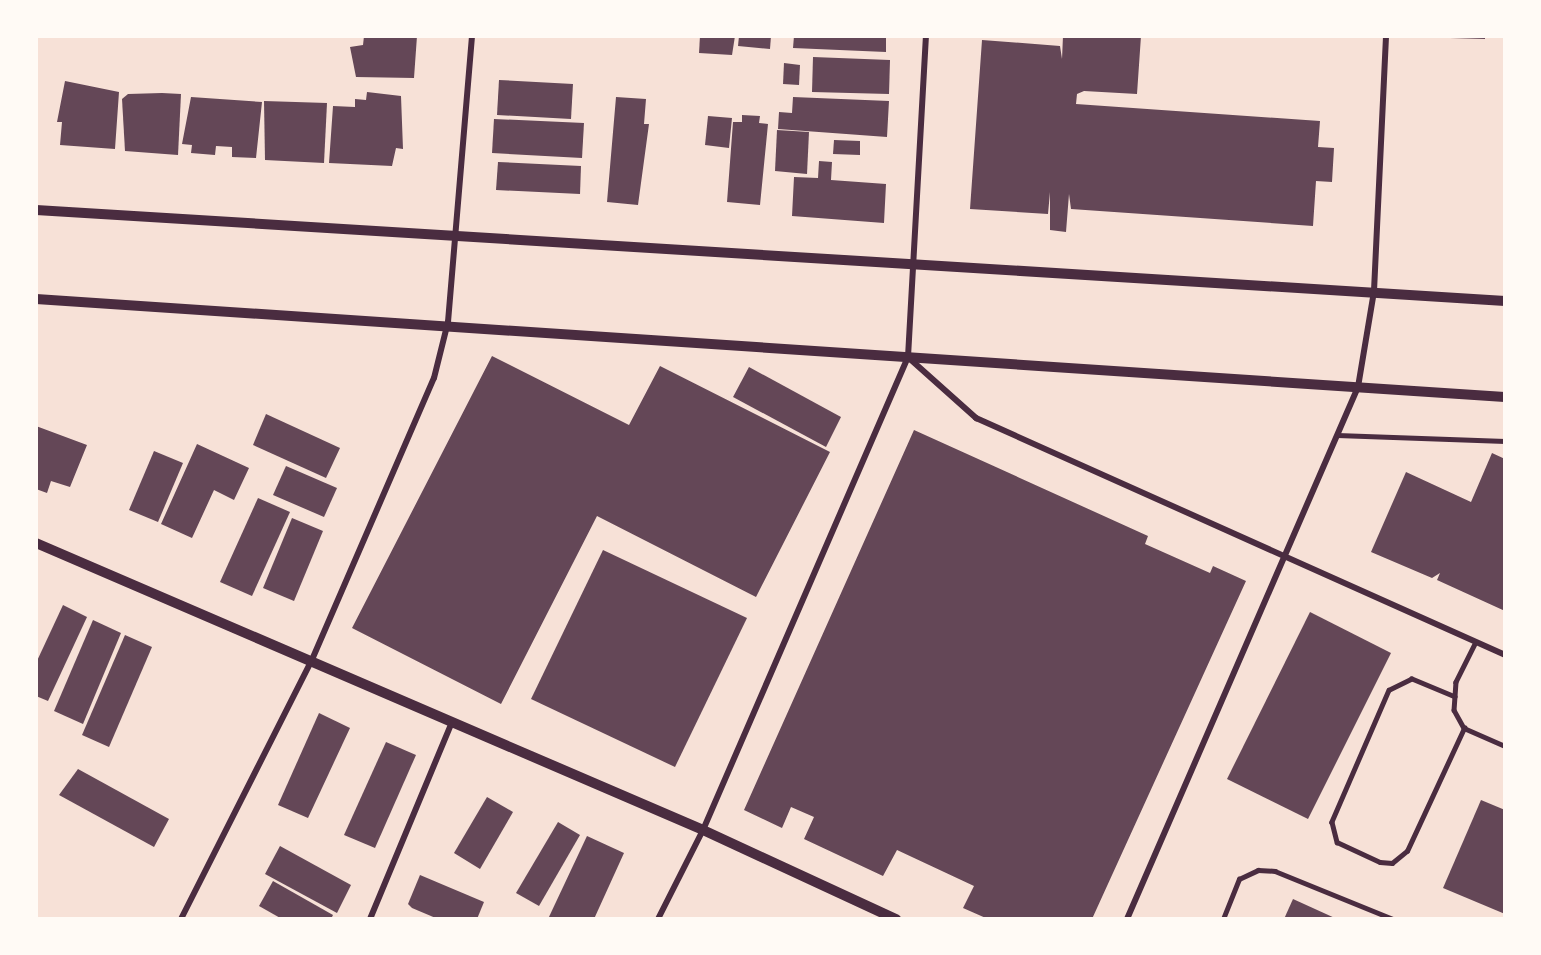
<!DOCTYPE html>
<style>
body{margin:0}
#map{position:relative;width:1541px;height:955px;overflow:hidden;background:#f7e1d7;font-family:"Open Sans",sans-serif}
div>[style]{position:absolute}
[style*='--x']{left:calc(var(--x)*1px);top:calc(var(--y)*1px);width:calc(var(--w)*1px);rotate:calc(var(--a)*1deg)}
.building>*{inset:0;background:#644757}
.service>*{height:4.5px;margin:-2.25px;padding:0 2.25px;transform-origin:2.25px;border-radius:2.25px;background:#4a2c40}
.minor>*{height:6px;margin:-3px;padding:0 3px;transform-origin:3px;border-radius:3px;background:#4a2c40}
.tertiary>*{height:10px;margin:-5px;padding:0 5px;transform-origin:5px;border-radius:5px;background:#4a2c40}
span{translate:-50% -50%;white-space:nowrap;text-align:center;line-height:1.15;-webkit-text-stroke:6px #fffaf5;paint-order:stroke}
.frame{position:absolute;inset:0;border:38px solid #fffaf5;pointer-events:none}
</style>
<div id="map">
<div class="building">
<i style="clip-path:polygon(364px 36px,417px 36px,414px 78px,356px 77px,350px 47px,363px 45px)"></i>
<i style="clip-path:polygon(700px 36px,735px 36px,732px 55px,699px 53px)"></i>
<i style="clip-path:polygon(739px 36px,771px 36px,770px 49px,738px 46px)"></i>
<i style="clip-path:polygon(794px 36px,886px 36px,886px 52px,793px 48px)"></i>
<i style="clip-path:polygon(1063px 36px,1141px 36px,1137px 94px,1084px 91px,1077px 94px,1076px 104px,1320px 121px,1318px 147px,1334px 148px,1332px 182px,1316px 181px,1313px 226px,1071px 209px,1069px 194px,1066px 232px,1050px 230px,1050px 192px,1048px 214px,970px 209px,982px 40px,1060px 46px,1062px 59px)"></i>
<i style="clip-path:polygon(1450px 36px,1485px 36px,1485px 39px,1450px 38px)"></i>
<i style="clip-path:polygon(813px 57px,890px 60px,889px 94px,812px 92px)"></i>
<i style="clip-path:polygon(784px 63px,800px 65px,799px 85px,783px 84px)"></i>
<i style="clip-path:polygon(499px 80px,573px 84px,571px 119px,497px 115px)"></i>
<i style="clip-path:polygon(65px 81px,119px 92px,115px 149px,60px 145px,62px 122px,57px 122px)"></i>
<i style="clip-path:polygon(367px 92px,401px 96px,403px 149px,396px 148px,392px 166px,329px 163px,333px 106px,355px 107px,355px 99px,366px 100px)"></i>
<i style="clip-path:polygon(162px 93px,181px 94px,178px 155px,125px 151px,122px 99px,128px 94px)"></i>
<i style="clip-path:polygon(191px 97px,262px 102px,256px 158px,232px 157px,232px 147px,216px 146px,215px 155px,191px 153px,192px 145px,182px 144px)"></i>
<i style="clip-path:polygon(616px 97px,646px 99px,644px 124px,649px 124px,638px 205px,607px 202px)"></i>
<i style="clip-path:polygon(793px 97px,889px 101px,887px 137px,778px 129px,779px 112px,792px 113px)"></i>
<i style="clip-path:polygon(264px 101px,327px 103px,324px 163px,265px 160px)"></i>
<i style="clip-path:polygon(742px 115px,760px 116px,759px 123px,768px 124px,760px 205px,727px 202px,733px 122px,742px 122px)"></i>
<i style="clip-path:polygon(708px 116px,732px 118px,729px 148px,705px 145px)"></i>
<i style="clip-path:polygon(494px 119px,584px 123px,582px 158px,492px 153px)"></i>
<i style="clip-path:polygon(777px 130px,809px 132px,807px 174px,775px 171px)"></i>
<i style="clip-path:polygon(834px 140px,860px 141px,860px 155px,833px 154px)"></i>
<i style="clip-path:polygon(819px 161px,832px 162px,831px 180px,886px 184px,884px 223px,792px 216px,794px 177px,818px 178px)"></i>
<i style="clip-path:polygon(498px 162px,581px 166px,580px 194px,496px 190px)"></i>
<i style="clip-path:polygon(492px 356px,629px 425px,660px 366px,830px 452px,756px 597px,597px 516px,501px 704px,352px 628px)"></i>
<i style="clip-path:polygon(749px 367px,841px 417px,826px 447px,733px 397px)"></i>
<i style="clip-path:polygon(266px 414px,340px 448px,326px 478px,253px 445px)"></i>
<i style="clip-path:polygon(36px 426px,87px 445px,70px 487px,51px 481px,47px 493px,36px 489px)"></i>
<i style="clip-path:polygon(914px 430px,1148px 536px,1145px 544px,1210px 573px,1213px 566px,1246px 581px,1092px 919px,988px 919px,963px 908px,974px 886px,897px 850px,883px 876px,804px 839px,814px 817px,791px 807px,782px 828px,744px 810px)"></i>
<i style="clip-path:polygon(197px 444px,249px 468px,234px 500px,214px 490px,192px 538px,161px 524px)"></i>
<i style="clip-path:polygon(154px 451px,183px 463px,158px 522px,129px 510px)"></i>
<i style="clip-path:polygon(1492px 453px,1505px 459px,1505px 611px,1437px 580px,1440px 573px,1432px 578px,1371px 552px,1406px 472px,1471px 502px)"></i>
<i style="clip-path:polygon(286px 466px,337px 488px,324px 517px,273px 495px)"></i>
<i style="clip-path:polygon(258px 498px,290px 512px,252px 596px,220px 582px)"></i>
<i style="clip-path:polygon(292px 518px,323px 531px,294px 601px,263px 588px)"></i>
<i style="clip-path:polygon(603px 550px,747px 618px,675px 767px,531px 699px)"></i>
<i style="clip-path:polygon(63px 605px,87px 617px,48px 701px,36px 696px,36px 663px)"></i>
<i style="clip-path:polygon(1310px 612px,1391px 653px,1308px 819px,1227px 779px)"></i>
<i style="clip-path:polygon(93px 620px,121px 633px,83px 724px,54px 711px)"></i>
<i style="clip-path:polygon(125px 635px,152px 647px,109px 747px,82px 735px)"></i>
<i style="clip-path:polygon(319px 713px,350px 728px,308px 818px,278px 805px)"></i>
<i style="clip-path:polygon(386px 742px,416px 755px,375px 848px,344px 835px)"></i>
<i style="clip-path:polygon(78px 769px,169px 819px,154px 847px,59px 795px)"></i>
<i style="clip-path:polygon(487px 797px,513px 812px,480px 869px,454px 853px)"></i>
<i style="clip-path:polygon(1481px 800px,1505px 810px,1505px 914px,1443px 888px)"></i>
<i style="clip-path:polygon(558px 822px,580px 835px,539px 906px,516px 893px)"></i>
<i style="clip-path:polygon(587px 836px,624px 853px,594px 919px,548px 919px)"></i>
<i style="clip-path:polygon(280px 846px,351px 885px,337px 913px,265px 874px)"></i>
<i style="clip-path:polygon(420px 875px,484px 902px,477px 919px,438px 919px,412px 908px,408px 904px)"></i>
<i style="clip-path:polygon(273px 881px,333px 915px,331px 919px,282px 919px,259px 906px)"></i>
<i style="clip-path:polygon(1293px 899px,1337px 919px,1284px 919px)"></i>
</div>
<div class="service">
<i style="--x:221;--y:36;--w:14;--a:0"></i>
<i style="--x:1337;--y:435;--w:168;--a:2"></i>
<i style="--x:1476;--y:642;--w:45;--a:116.6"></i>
<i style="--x:1456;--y:682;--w:28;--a:94"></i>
<i style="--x:1454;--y:710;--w:21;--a:61"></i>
<i style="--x:1464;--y:728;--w:45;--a:23.7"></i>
<i style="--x:1455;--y:697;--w:47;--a:-157.3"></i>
<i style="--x:1412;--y:679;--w:25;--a:154"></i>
<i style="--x:1389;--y:690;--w:144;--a:113.4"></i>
<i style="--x:1332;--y:822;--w:21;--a:76"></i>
<i style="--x:1337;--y:842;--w:47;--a:24.9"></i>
<i style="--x:1380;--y:862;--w:12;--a:5"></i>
<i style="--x:1392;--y:863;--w:19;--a:-39"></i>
<i style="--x:1407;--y:851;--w:136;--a:-65.1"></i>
<i style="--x:1223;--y:919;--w:43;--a:-68.2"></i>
<i style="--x:1239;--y:879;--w:21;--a:-25"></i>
<i style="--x:1258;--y:870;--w:17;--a:3"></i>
<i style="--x:1275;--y:871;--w:127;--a:22.1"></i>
</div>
<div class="minor">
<i style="--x:910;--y:359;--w:89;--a:41.8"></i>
<i style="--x:976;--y:418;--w:580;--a:24.13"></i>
<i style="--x:181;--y:919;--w:288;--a:-63.2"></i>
<i style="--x:311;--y:662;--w:309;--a:-66.6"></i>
<i style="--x:434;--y:378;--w:58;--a:-76"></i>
<i style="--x:448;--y:322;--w:287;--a:-85.2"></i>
<i style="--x:370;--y:919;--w:213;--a:-67.4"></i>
<i style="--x:658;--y:919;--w:100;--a:-63.2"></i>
<i style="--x:703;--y:830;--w:516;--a:-66.57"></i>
<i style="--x:908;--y:357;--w:322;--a:-86.8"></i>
<i style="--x:1127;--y:919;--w:580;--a:-66.53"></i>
<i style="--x:1358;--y:387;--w:97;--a:-80.5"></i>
<i style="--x:1374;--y:291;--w:255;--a:-87.3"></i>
</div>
<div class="tertiary">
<i style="--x:36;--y:210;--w:1472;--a:3.54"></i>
<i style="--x:36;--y:299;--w:1472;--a:3.82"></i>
<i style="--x:36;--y:543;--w:726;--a:23.28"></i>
<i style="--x:703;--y:830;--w:213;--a:24.8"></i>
</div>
<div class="frame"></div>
</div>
